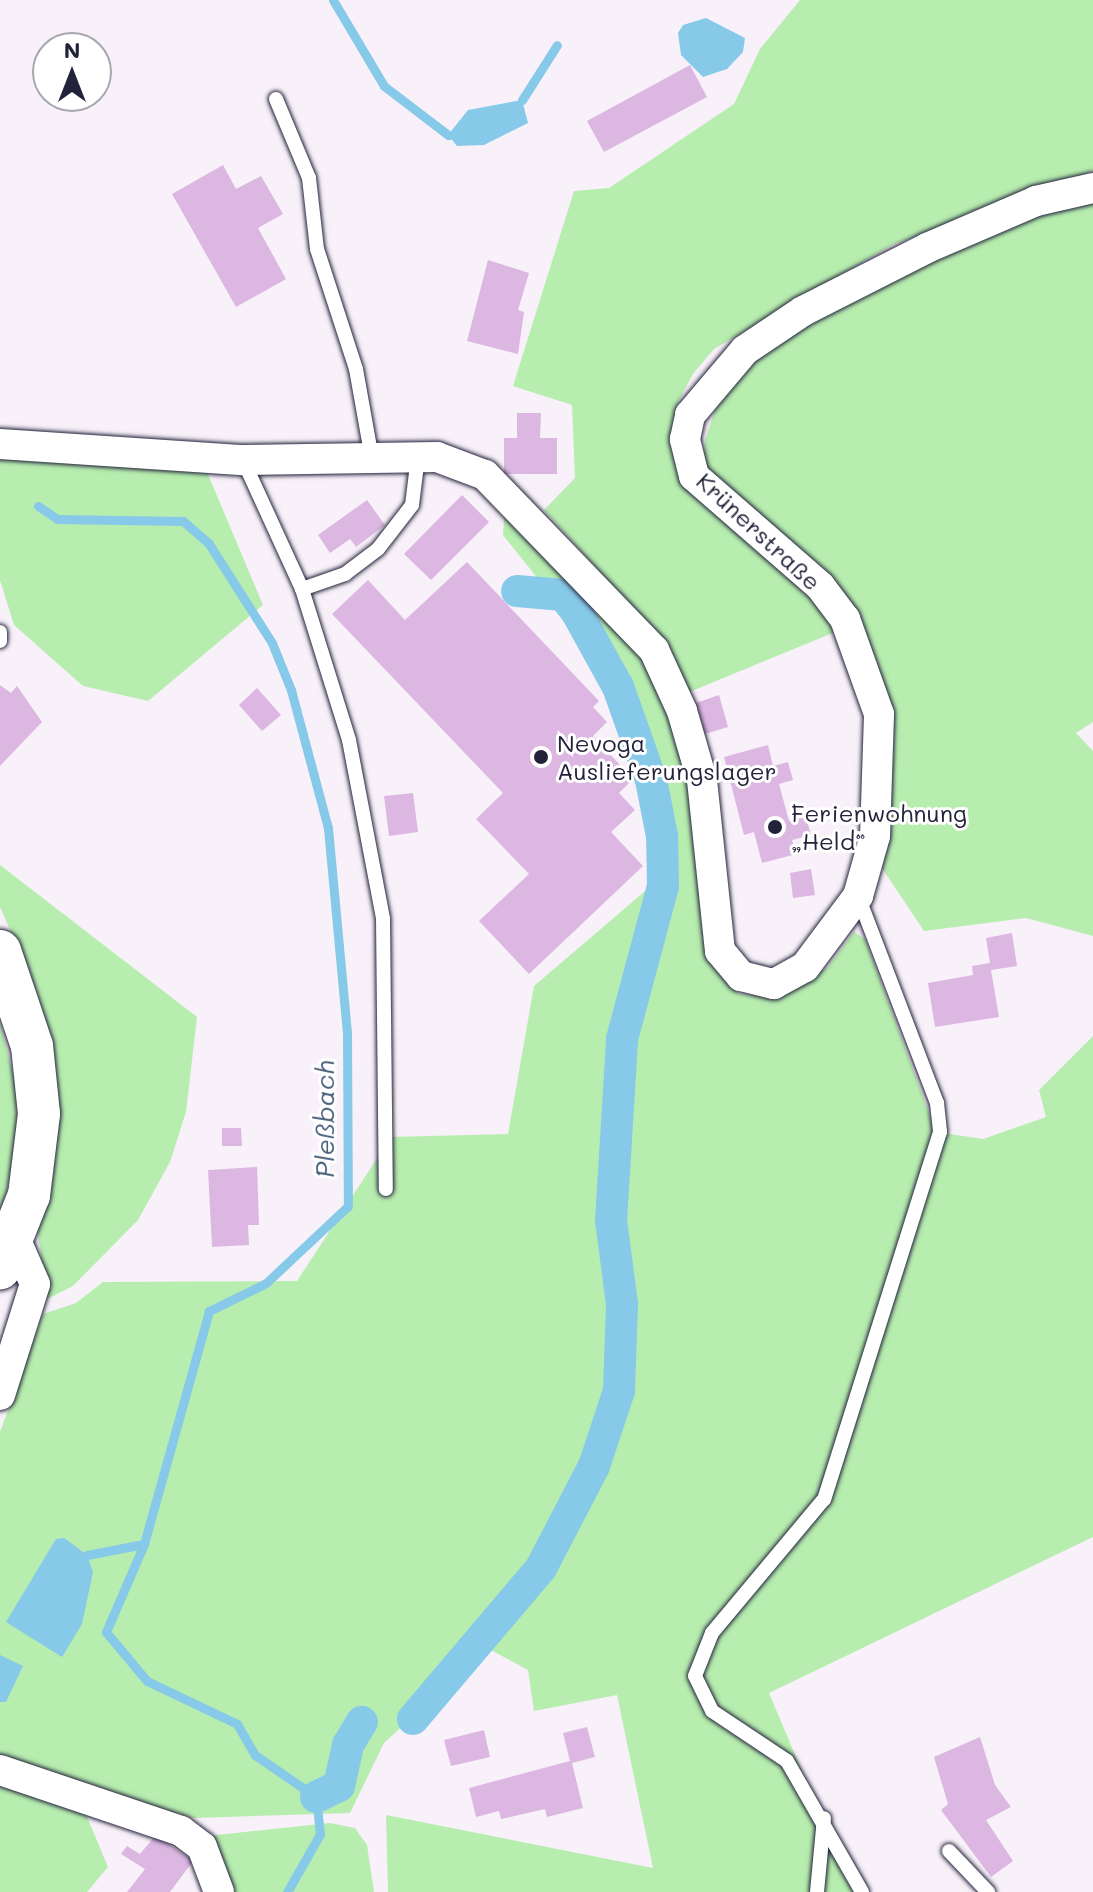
<!DOCTYPE html>
<meta charset="utf-8">
<style>
body{margin:0}
#map{position:relative;width:1093px;height:1892px;overflow:hidden;background:#f8f1f9;font-family:Mali,sans-serif}
div>[style]{position:absolute}
[style*='--x']{left:calc(var(--x)*1px);top:calc(var(--y)*1px);width:calc(var(--w)*1px);rotate:calc(var(--a)*1deg)}
.green>*{inset:0;background:#b7edaf}
.water>*{inset:0;background:#87c9e8}
.stream>*{height:9px;margin:-4.5px;padding:0 4.5px;transform-origin:4.5px;border-radius:4.5px;background:#87c9e8}
.canal>*{height:32px;margin:-16px;padding:0 16px;transform-origin:16px;border-radius:16px;background:#87c9e8}
.building>*{inset:0;background:#dcb7e1}
.roads{filter:drop-shadow(0 0 2px #22223b) drop-shadow(0 0 2px #22223b)}
.service>*{height:14px;margin:-7px;padding:0 7px;transform-origin:7px;border-radius:7px;background:#fff}
.minor>*{height:30px;margin:-15px;padding:0 15px;transform-origin:15px;border-radius:15px;background:#fff}
.secondary>*{height:42px;margin:-21px;padding:0 21px;transform-origin:21px;border-radius:21px;background:#fff}
.dots>*{width:22px;height:22px;translate:-50% -50%;box-sizing:border-box;border:4px solid #fff;border-radius:50%}
span{translate:-50% -50%;white-space:nowrap;text-align:center;line-height:1.15;-webkit-text-stroke:6px #fff;paint-order:stroke}
.street-label{font-size:24px;color:#22223b}
.poi-label{font-size:24px;color:#22223b}
.left{translate:0 -50%;text-align:left}
.water-label{font-size:26px;color:#455c78;font-style:italic}
.north{position:absolute;left:32px;top:32px;width:80px;height:80px;box-sizing:border-box;background:#fff;border:2px solid #a7a7b1;border-radius:50%;rotate:0deg;font-size:22px;font-weight:700;line-height:32px;text-align:center;color:#22223b}
.north::after{content:'';display:block;margin:auto;width:28px;height:36px;background:#22223b;clip-path:polygon(50% 0,100% 100%,50% 72%,0 100%)}
</style>
<div id="map">
<div class="green">
<i style="clip-path:polygon(800px 0,1093px 0,1093px 171px,892px 245px,714px 349px,693px 374px,678px 402px,670px 445px,680px 476px,785px 564px,840px 630px,687px 693px,663px 641px,544px 510px,575px 478px,572px 405px,513px 386px,574px 191px,609px 188px,734px 104px,760px 49px)"></i>
<i style="clip-path:polygon(1093px 202px,1093px 722px,1076px 733px,1093px 751px,1093px 936px,1026px 918px,924px 931px,882px 868px,891px 833px,892px 763px,881px 682px,714px 478px,704px 460px,705px 440px,719px 398px,754px 360px,805px 325px,921px 262px,1042px 212px)"></i>
<i style="clip-path:polygon(0 458px,207px 472px,263px 605px,148px 701px,83px 686px,14px 625px,0 580px)"></i>
<i style="clip-path:polygon(505px 504px,645px 650px,688px 765px,709px 946px,719px 974px,739px 994px,780px 997px,828px 967px,854px 932px,865px 939px,936px 1132px,983px 1139px,1046px 1117px,1039px 1090px,1093px 1036px,1093px 1537px,769px 1693px,853px 1892px,388px 1892px,386px 1815px,653px 1868px,617px 1695px,534px 1711px,528px 1670px,487px 1648px,384px 1743px,350px 1813px,194px 1818px,90px 1795px,0 1761px,0 1432px,43px 1314px,76px 1303px,103px 1282px,297px 1281px,391px 1137px,508px 1134px,534px 986px,651px 886px,638px 704px,503px 535px)"></i>
<i style="clip-path:polygon(0 865px,197px 1017px,186px 1112px,170px 1162px,138px 1220px,73px 1286px,47px 1299px,36px 1220px,52px 1061px,38px 994px,0 907px)"></i>
<i style="clip-path:polygon(0 1023px,17px 1089px,17px 1147px,0 1219px)"></i>
<i style="clip-path:polygon(0 1782px,85px 1812px,108px 1867px,87px 1892px,0 1892px)"></i>
<i style="clip-path:polygon(330px 1823px,355px 1828px,367px 1845px,374px 1892px,228px 1892px,207px 1836px)"></i>
</div>
<div class="water">
<i style="clip-path:polygon(706px 18px,745px 38px,743px 52px,727px 69px,703px 77px,681px 55px,678px 33px,683px 25px)"></i>
<i style="clip-path:polygon(522px 100px,528px 123px,484px 145px,457px 146px,448px 135px,468px 110px)"></i>
<i style="clip-path:polygon(64px 1538px,87px 1555px,93px 1572px,82px 1624px,62px 1657px,6px 1622px,56px 1539px)"></i>
<i style="clip-path:polygon(0 1655px,23px 1666px,6px 1702px,0 1702px)"></i>
</div>
<div class="stream">
<i style="--x:333;--y:0;--w:100;--a:59.3"></i>
<i style="--x:384;--y:86;--w:81;--a:37.4"></i>
<i style="--x:522;--y:100;--w:65;--a:-57.5"></i>
<i style="--x:38;--y:506;--w:23;--a:34"></i>
<i style="--x:57;--y:519;--w:126;--a:0.9"></i>
<i style="--x:183;--y:521;--w:35;--a:41"></i>
<i style="--x:209;--y:544;--w:117;--a:57.5"></i>
<i style="--x:272;--y:643;--w:51;--a:68"></i>
<i style="--x:291;--y:690;--w:143;--a:75"></i>
<i style="--x:328;--y:828;--w:206;--a:84.7"></i>
<i style="--x:347;--y:1033;--w:173;--a:89.7"></i>
<i style="--x:348;--y:1206;--w:112;--a:136.8"></i>
<i style="--x:266;--y:1283;--w:64;--a:153.8"></i>
<i style="--x:209;--y:1311;--w:242;--a:105.6"></i>
<i style="--x:144;--y:1544;--w:96;--a:113.4"></i>
<i style="--x:106;--y:1632;--w:64;--a:50.1"></i>
<i style="--x:147;--y:1681;--w:100;--a:25.5"></i>
<i style="--x:237;--y:1724;--w:36;--a:60"></i>
<i style="--x:255;--y:1755;--w:74;--a:34.5"></i>
<i style="--x:316;--y:1797;--w:37;--a:84"></i>
<i style="--x:320;--y:1834;--w:67;--a:119.6"></i>
<i style="--x:87;--y:1555;--w:58;--a:-10.9"></i>
</div>
<div class="canal">
<i style="--x:413;--y:1719;--w:198;--a:-49.7"></i>
<i style="--x:541;--y:1568;--w:115;--a:-62.5"></i>
<i style="--x:594;--y:1466;--w:79;--a:-71.6"></i>
<i style="--x:619;--y:1391;--w:87;--a:-88"></i>
<i style="--x:622;--y:1304;--w:84;--a:-97.5"></i>
<i style="--x:611;--y:1221;--w:182;--a:-86.5"></i>
<i style="--x:622;--y:1039;--w:158;--a:-75"></i>
<i style="--x:663;--y:886;--w:50;--a:-91.1"></i>
<i style="--x:662;--y:836;--w:57;--a:-101.1"></i>
<i style="--x:651;--y:780;--w:99;--a:-109.5"></i>
<i style="--x:618;--y:687;--w:87;--a:-118.9"></i>
<i style="--x:576;--y:611;--w:21;--a:-129"></i>
<i style="--x:563;--y:595;--w:46;--a:-175"></i>
<i style="--x:316;--y:1797;--w:25;--a:-26"></i>
<i style="--x:339;--y:1786;--w:42;--a:-77.6"></i>
<i style="--x:348;--y:1745;--w:27;--a:-59"></i>
</div>
<div class="building">
<i style="clip-path:polygon(690px 65px,707px 97px,604px 152px,587px 121px)"></i>
<i style="clip-path:polygon(223px 165px,236px 189px,261px 176px,283px 214px,258px 228px,286px 279px,236px 307px,172px 194px)"></i>
<i style="clip-path:polygon(488px 260px,529px 273px,518px 310px,524px 312px,518px 354px,467px 341px)"></i>
<i style="clip-path:polygon(517px 413px,541px 413px,540px 438px,557px 438px,557px 474px,504px 474px,504px 438px,517px 438px)"></i>
<i style="clip-path:polygon(462px 495px,489px 522px,431px 580px,404px 554px)"></i>
<i style="clip-path:polygon(367px 500px,385px 525px,356px 547px,350px 539px,330px 553px,318px 535px)"></i>
<i style="clip-path:polygon(467px 562px,599px 701px,593px 707px,607px 722px,593px 736px,633px 779px,619px 793px,635px 810px,611px 832px,643px 866px,529px 974px,479px 921px,529px 874px,476px 819px,503px 793px,332px 614px,368px 580px,405px 620px)"></i>
<i style="clip-path:polygon(0 685px,11px 693px,17px 686px,42px 722px,0 766px)"></i>
<i style="clip-path:polygon(257px 688px,281px 715px,262px 731px,239px 705px)"></i>
<i style="clip-path:polygon(719px 695px,728px 727px,705px 734px,696px 703px)"></i>
<i style="clip-path:polygon(768px 745px,773px 766px,788px 762px,793px 780px,779px 784px,789px 821px,806px 817px,811px 835px,792px 840px,796px 854px,762px 863px,754px 832px,744px 835px,724px 757px)"></i>
<i style="clip-path:polygon(413px 793px,418px 832px,389px 836px,384px 796px)"></i>
<i style="clip-path:polygon(811px 869px,815px 895px,793px 898px,790px 873px)"></i>
<i style="clip-path:polygon(1012px 933px,1017px 966px,991px 970px,999px 1017px,935px 1027px,928px 983px,973px 975px,972px 966px,990px 963px,986px 938px)"></i>
<i style="clip-path:polygon(222px 1128px,241px 1128px,242px 1146px,222px 1146px)"></i>
<i style="clip-path:polygon(257px 1167px,259px 1225px,248px 1225px,249px 1245px,212px 1247px,208px 1170px)"></i>
<i style="clip-path:polygon(587px 1727px,595px 1757px,572px 1763px,583px 1808px,547px 1817px,545px 1809px,501px 1819px,499px 1811px,476px 1817px,469px 1788px,570px 1761px,563px 1733px)"></i>
<i style="clip-path:polygon(484px 1730px,490px 1757px,451px 1766px,444px 1740px)"></i>
<i style="clip-path:polygon(980px 1737px,995px 1785px,1011px 1807px,986px 1820px,1013px 1861px,991px 1877px,941px 1810px,948px 1804px,934px 1757px)"></i>
<i style="clip-path:polygon(156px 1835px,193px 1861px,170px 1892px,127px 1892px,145px 1869px,121px 1854px,127px 1846px,140px 1854px)"></i>
</div>
<div class="roads">
<div class="service">
<i style="--x:276;--y:99;--w:86;--a:67.3"></i>
<i style="--x:309;--y:178;--w:71;--a:83.6"></i>
<i style="--x:317;--y:249;--w:126;--a:72"></i>
<i style="--x:356;--y:369;--w:91;--a:79.9"></i>
<i style="--x:243;--y:460;--w:142;--a:65.4"></i>
<i style="--x:302;--y:589;--w:158;--a:72.7"></i>
<i style="--x:349;--y:740;--w:182;--a:79.2"></i>
<i style="--x:383;--y:919;--w:270;--a:89.4"></i>
<i style="--x:302;--y:589;--w:46;--a:-19.2"></i>
<i style="--x:345;--y:574;--w:41;--a:-37.1"></i>
<i style="--x:378;--y:549;--w:56;--a:-52.3"></i>
<i style="--x:412;--y:505;--w:48;--a:-82.9"></i>
<i style="--x:0;--y:632;--w:9;--a:90"></i>
<i style="--x:858;--y:896;--w:222;--a:69.1"></i>
<i style="--x:937;--y:1103;--w:29;--a:84"></i>
<i style="--x:940;--y:1132;--w:385;--a:107.5"></i>
<i style="--x:824;--y:1499;--w:175;--a:129.9"></i>
<i style="--x:712;--y:1633;--w:46;--a:111.6"></i>
<i style="--x:695;--y:1676;--w:39;--a:64"></i>
<i style="--x:712;--y:1711;--w:90;--a:33.7"></i>
<i style="--x:787;--y:1761;--w:151;--a:60.2"></i>
<i style="--x:949;--y:1851;--w:57;--a:46.4"></i>
<i style="--x:817;--y:1892;--w:74;--a:-84.6"></i>
</div>
<div class="minor">
<i style="--x:0;--y:444;--w:244;--a:3.8"></i>
<i style="--x:243;--y:460;--w:194;--a:-0.9"></i>
<i style="--x:437;--y:457;--w:51;--a:20.6"></i>
<i style="--x:485;--y:475;--w:243;--a:46"></i>
<i style="--x:654;--y:650;--w:67;--a:65.3"></i>
<i style="--x:682;--y:711;--w:72;--a:73.8"></i>
<i style="--x:702;--y:780;--w:172;--a:84"></i>
<i style="--x:720;--y:951;--w:33;--a:50"></i>
<i style="--x:741;--y:976;--w:34;--a:14"></i>
<i style="--x:774;--y:984;--w:35;--a:-29"></i>
<i style="--x:805;--y:967;--w:89;--a:-53.3"></i>
<i style="--x:858;--y:896;--w:62;--a:-74.2"></i>
<i style="--x:875;--y:836;--w:122;--a:-88.1"></i>
<i style="--x:879;--y:714;--w:101;--a:-109.7"></i>
<i style="--x:845;--y:619;--w:41;--a:-127.1"></i>
<i style="--x:820;--y:586;--w:167;--a:-138.9"></i>
<i style="--x:694;--y:476;--w:38;--a:-104"></i>
<i style="--x:685;--y:439;--w:25;--a:-78"></i>
<i style="--x:690;--y:415;--w:85;--a:-49.8"></i>
<i style="--x:745;--y:350;--w:70;--a:-33.9"></i>
<i style="--x:803;--y:311;--w:139;--a:-26.9"></i>
<i style="--x:927;--y:248;--w:119;--a:-23.3"></i>
<i style="--x:1036;--y:201;--w:58;--a:-12.8"></i>
<i style="--x:0;--y:1395;--w:116;--a:-72.5"></i>
<i style="--x:35;--y:1284;--w:52;--a:-113.6"></i>
<i style="--x:0;--y:1770;--w:191;--a:18.6"></i>
<i style="--x:181;--y:1831;--w:26;--a:37"></i>
<i style="--x:202;--y:1847;--w:48;--a:69.3"></i>
</div>
<div class="secondary">
<i style="--x:0;--y:951;--w:100;--a:71.4"></i>
<i style="--x:32;--y:1046;--w:68;--a:84.1"></i>
<i style="--x:39;--y:1114;--w:82;--a:97"></i>
<i style="--x:29;--y:1195;--w:79;--a:111.7"></i>
</div>
</div>
<div class="dots">
<i style="left:541px;top:757px;background:#22223b"></i>
<i style="left:775px;top:827px;background:#22223b"></i>
</div>
<div class="street-label">
<span style="left:759px;top:531px;rotate:43deg">Krünerstraße</span>
</div>
<div class="poi-label">
<span class="left" style="left:557px;top:757px">Nevoga<br>Auslieferungslager</span>
<span class="left" style="left:791px;top:827px">Ferienwohnung<br>„Held“</span>
</div>
<div class="water-label">
<span style="left:325px;top:1119px;rotate:-90deg">Pleßbach</span>
</div>
<div class="north">N</div>
</div>
